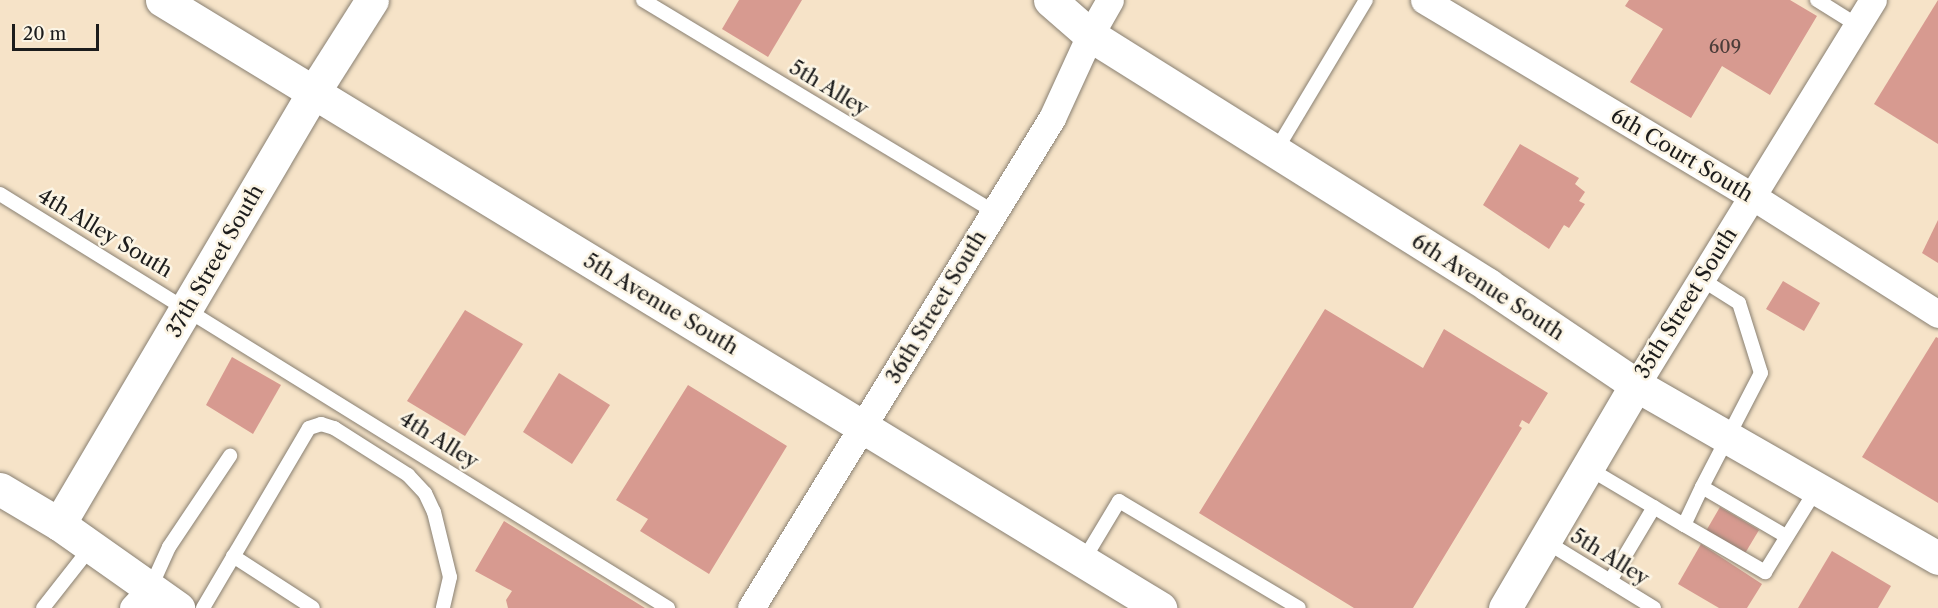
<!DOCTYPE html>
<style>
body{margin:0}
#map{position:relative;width:1938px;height:608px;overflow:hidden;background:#f6e3c8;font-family:"Libre Caslon Text",serif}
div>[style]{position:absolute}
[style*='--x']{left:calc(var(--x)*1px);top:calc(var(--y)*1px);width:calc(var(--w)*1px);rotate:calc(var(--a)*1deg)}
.building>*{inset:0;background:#d79a90}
.roads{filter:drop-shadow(0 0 2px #898072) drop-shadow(0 0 2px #898072)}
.lane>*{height:14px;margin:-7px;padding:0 7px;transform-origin:7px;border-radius:7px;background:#fff}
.street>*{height:27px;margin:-13.5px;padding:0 13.5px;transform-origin:13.5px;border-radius:13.5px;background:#fff}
.secondary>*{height:33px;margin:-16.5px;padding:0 16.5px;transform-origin:16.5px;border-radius:16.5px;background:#fff}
span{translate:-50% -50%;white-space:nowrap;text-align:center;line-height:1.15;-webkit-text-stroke:5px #fcf5e5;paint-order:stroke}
.number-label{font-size:18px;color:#4b3c39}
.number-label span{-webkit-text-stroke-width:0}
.street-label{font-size:21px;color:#1c1c1c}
.scale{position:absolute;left:12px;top:24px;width:87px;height:27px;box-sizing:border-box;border:3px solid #1c1c1c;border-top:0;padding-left:8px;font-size:18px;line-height:21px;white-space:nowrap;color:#1c1c1c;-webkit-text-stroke:4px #fcf5e5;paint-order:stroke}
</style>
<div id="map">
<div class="building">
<i style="clip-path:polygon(739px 0,802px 0,768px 57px,722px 29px)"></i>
<i style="clip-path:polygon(1629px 0,1790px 0,1817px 16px,1770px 95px,1722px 66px,1691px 118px,1630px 82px,1663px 29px,1625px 6px)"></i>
<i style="clip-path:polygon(1938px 0,1938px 144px,1874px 104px)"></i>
<i style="clip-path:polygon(1520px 144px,1579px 178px,1575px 184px,1585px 192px,1579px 201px,1585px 204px,1569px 228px,1564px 225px,1549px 249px,1483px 205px)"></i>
<i style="clip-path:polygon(1938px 220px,1938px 263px,1922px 253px)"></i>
<i style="clip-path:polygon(1783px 281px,1820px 303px,1804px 331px,1766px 309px)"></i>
<i style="clip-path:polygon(1325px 309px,1423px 368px,1444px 329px,1548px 393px,1529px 424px,1522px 420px,1519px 426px,1522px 428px,1413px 608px,1354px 608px,1199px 513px)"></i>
<i style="clip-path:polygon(465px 310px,523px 344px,465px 436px,407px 401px)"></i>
<i style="clip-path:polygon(1936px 337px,1938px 338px,1938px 503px,1862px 457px)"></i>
<i style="clip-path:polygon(232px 357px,281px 385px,253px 434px,206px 405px)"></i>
<i style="clip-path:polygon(559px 373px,610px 405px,572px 464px,523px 432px)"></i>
<i style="clip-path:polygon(688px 385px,787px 446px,709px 574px,640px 531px,648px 519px,616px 500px)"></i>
<i style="clip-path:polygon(1720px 507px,1759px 530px,1744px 555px,1706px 531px)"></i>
<i style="clip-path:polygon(504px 521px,645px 608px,508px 608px,506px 600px,512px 591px,475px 571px)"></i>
<i style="clip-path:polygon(1701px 544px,1762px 584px,1747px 608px,1719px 608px,1678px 584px)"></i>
<i style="clip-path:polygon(1832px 551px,1891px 586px,1878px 608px,1798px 608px)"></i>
</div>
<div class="roads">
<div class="lane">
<i style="--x:643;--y:0;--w:409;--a:31.1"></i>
<i style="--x:1817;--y:0;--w:47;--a:32"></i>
<i style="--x:1275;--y:152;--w:177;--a:-59.1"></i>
<i style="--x:0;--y:194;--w:786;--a:31.79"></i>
<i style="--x:1701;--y:279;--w:45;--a:32.3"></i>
<i style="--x:1739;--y:303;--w:73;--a:72.6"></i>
<i style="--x:1761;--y:373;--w:128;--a:117.4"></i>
<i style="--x:1702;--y:487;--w:97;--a:30.3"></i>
<i style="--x:1588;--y:468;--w:112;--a:30.7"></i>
<i style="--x:1702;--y:487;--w:42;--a:115.3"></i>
<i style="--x:1684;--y:525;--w:94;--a:30.1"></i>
<i style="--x:1765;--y:572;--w:99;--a:-58.2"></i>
<i style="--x:1545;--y:541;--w:128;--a:31.6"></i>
<i style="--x:233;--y:556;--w:95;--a:33"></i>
<i style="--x:1083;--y:561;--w:70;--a:-59"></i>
<i style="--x:1119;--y:501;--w:209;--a:30.7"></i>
<i style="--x:1610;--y:581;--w:86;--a:-59.3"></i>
<i style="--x:150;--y:589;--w:46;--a:-65.7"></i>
<i style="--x:169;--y:547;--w:110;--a:-56.2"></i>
<i style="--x:43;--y:608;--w:78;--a:-51.8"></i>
<i style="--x:203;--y:608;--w:209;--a:-59.5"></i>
<i style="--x:309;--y:428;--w:13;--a:-18"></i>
<i style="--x:321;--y:424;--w:14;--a:17"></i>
<i style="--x:334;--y:428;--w:88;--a:32.4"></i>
<i style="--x:408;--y:475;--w:25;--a:47"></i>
<i style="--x:425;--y:493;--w:21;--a:65"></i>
<i style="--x:434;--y:512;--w:67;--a:76.2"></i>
<i style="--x:450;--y:577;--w:32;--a:103"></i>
</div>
<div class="street">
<i style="--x:1424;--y:0;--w:382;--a:30.9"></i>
<i style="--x:1752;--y:196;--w:220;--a:32.4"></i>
<i style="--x:1636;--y:385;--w:452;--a:-58.4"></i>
<i style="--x:133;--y:608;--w:23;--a:-47"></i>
<i style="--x:751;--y:608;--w:575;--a:-58.44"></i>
<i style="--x:1052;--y:118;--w:91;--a:-65.4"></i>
<i style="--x:1090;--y:35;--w:40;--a:-60.3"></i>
</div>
<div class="secondary">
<i style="--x:162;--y:0;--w:1169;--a:31.35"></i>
<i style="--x:1050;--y:0;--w:53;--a:41.2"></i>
<i style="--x:1090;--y:35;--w:470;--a:32.1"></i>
<i style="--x:1488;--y:285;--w:179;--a:34"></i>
<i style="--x:1636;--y:385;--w:348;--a:29.8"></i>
<i style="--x:0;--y:489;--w:69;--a:30.7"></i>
<i style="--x:59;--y:524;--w:146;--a:35.2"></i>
<i style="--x:59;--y:524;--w:500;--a:-59.49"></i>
<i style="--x:313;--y:93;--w:110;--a:-57.6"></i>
<i style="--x:1505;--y:608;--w:259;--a:-59.6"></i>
</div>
</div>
<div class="number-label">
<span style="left:1725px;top:47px">609</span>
</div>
<div class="street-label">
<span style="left:829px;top:88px;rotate:31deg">5th Alley</span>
<span style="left:1682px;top:155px;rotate:31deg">6th Court South</span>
<span style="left:105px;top:233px;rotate:31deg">4th Alley South</span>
<span style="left:215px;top:261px;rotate:-60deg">37th Street South</span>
<span style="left:1488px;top:287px;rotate:33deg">6th Avenue South</span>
<span style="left:1686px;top:303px;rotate:-58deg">35th Street South</span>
<span style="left:661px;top:304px;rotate:31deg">5th Avenue South</span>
<span style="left:936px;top:307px;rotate:-59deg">36th Street South</span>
<span style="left:439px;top:440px;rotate:32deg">4th Alley</span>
<span style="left:1610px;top:557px;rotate:32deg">5th Alley</span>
</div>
<div class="scale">20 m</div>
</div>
